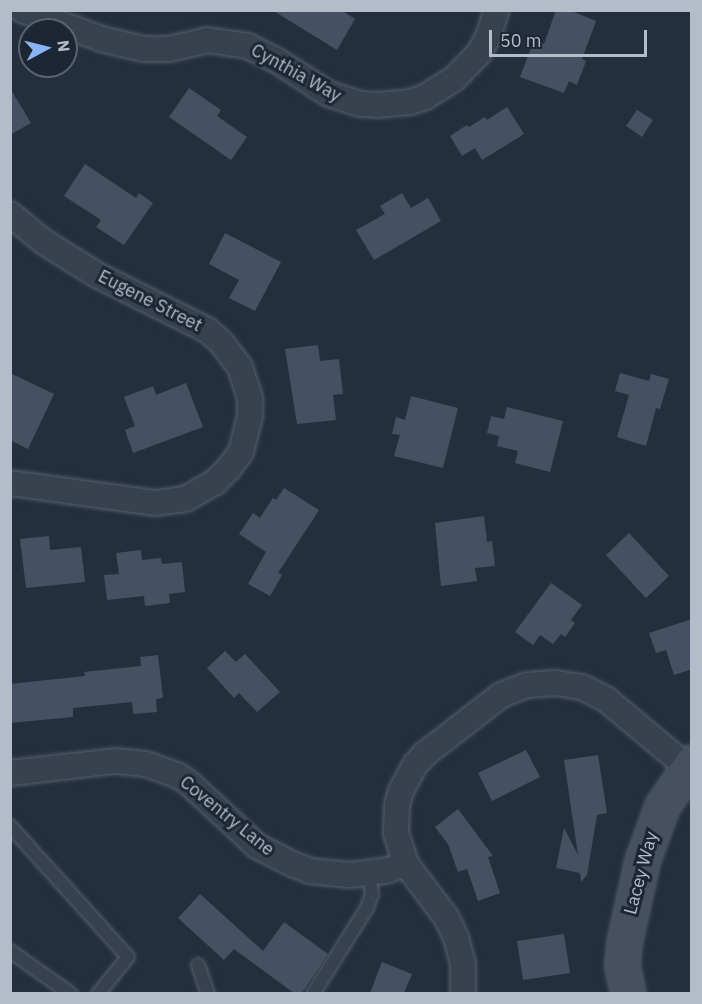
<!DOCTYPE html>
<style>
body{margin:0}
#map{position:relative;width:702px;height:1004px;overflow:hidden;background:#242f3e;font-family:"IBM Plex Sans",sans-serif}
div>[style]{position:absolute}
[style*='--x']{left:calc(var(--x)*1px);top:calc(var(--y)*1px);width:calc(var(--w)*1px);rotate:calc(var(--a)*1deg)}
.building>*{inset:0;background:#455162}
.roads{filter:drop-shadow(0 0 2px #565f6c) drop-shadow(0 0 2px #565f6c)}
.lane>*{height:12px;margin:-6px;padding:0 6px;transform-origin:6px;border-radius:6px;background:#38414e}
.street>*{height:24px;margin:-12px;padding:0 12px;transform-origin:12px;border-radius:12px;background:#38414e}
.secondary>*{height:33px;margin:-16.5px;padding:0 16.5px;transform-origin:16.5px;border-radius:16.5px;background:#465061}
span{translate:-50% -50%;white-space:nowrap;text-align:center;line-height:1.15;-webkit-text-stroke:6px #1d2633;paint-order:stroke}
.street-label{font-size:18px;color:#b4bcc9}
.frame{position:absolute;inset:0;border:12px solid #b4bcc9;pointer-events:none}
.north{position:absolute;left:18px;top:18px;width:60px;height:60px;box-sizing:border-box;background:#1d2633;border:2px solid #59626f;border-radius:50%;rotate:83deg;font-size:16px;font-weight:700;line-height:24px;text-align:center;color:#b4bcc9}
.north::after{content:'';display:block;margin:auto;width:21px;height:27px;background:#8ab4f8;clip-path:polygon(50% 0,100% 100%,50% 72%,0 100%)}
.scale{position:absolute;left:489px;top:30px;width:158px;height:27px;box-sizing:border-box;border:3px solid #b4bcc9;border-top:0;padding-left:8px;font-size:18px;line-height:21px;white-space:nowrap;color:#b4bcc9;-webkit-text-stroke:4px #1d2633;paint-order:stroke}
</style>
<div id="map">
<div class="building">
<i style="clip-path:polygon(272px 10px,341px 10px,355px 19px,337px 50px)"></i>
<i style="clip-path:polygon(556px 10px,569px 10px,596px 21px,582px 59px,586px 61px,577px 85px,569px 81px,564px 93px,520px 77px,534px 40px,544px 44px)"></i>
<i style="clip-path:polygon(10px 88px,31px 123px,10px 135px)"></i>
<i style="clip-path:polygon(189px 88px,221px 110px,217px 116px,247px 137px,231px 160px,169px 117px)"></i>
<i style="clip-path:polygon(507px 107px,524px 134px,482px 160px,475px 148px,462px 156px,450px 136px,467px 125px,469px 127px,485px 117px,487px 120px)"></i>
<i style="clip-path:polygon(637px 110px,653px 120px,642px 137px,626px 126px)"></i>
<i style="clip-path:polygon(85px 164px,136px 198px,139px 193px,153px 203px,124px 245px,96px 227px,101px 220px,64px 196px)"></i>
<i style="clip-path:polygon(402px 193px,411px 208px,428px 198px,441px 221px,374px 260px,356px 230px,385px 214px,380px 206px)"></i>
<i style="clip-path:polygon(225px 233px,281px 262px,255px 311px,229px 298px,239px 280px,209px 264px)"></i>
<i style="clip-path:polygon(318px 345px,320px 361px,339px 359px,343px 394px,333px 395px,336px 420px,297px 424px,285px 349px)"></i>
<i style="clip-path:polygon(10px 373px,54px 394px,28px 449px,10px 440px)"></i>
<i style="clip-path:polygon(620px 373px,649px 381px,651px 374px,669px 379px,660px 409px,656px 408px,646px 446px,617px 437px,629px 395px,615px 391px)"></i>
<i style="clip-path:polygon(186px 383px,203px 427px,133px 453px,125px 430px,135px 426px,124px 397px,153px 386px,156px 395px)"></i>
<i style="clip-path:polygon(411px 396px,458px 408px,443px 468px,394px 456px,400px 435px,392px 434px,396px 417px,405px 420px)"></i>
<i style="clip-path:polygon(507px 407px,563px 421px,550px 472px,515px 463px,518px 451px,497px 446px,499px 436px,487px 433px,491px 416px,504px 419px)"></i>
<i style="clip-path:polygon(284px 488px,319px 510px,278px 573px,282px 575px,270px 596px,248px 584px,266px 552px,239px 534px,253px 513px,260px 518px,273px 498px,276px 500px)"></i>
<i style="clip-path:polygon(484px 516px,487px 542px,492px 541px,495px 566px,475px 568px,477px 581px,441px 586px,435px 523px)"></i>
<i style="clip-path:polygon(629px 533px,669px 576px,646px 598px,606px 555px)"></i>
<i style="clip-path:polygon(49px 536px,50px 550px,81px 547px,85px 582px,26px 588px,20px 539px)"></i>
<i style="clip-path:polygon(141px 550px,142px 560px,161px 558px,162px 564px,182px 562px,185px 592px,169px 594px,170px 603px,145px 606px,144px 596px,107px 600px,104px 575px,119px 574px,116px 553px)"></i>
<i style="clip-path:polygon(551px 583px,582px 605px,571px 620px,575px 623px,565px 637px,561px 634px,553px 644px,540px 635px,533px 645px,515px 632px)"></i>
<i style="clip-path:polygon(692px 619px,692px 669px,674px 675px,666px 650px,656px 653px,649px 633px)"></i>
<i style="clip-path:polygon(225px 651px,236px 662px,245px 654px,280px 692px,257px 712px,239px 693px,234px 698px,207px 668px)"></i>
<i style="clip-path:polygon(158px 655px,163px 698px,156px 699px,157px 712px,133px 714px,132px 702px,73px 708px,73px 717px,10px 723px,10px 684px,85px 676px,84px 672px,141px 666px,140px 657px)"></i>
<i style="clip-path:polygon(526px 750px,540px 777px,492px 801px,478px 773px)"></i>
<i style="clip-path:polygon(598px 755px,607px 813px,597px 815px,587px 875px,581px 882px,580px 873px,556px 868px,564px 828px,578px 855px,564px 760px)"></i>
<i style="clip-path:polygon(458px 809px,493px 856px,488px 857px,500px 893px,478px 901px,467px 869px,458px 872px,448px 844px,435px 827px)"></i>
<i style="clip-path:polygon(200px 894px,263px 951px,284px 922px,328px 954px,302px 993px,294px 993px,234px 949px,224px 960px,178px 918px)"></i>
<i style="clip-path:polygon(564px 934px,570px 973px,523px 980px,517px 941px)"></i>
<i style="clip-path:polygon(382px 962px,412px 974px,404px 993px,370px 993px)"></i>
</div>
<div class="roads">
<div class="lane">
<i style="--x:10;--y:826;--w:176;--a:48"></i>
<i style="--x:128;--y:957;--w:48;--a:129"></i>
<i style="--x:10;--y:951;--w:75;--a:35.2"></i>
<i style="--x:198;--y:965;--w:31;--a:71"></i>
<i style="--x:313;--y:994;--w:102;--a:-57.9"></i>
<i style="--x:367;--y:908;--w:15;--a:-70"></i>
<i style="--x:372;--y:894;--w:21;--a:-98"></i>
</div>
<div class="street">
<i style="--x:22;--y:10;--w:88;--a:19.9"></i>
<i style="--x:105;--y:40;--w:39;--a:13"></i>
<i style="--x:143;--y:49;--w:26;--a:0"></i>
<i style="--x:169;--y:49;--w:39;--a:-13"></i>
<i style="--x:207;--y:40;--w:41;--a:8.3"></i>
<i style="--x:248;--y:46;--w:31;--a:27"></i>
<i style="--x:276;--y:60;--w:63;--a:32.7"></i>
<i style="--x:329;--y:94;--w:33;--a:18"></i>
<i style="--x:360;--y:104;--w:17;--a:3"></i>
<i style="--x:377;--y:105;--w:33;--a:-5"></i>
<i style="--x:410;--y:102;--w:16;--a:-18"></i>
<i style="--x:425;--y:97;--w:34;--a:-32"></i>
<i style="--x:454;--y:79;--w:36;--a:-46"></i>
<i style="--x:479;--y:53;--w:18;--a:-61"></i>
<i style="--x:488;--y:37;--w:28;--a:-72"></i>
<i style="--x:10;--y:214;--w:44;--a:39.5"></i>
<i style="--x:44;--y:242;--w:62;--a:31.9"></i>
<i style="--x:97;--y:275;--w:123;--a:26.6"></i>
<i style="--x:207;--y:330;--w:18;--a:41"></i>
<i style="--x:221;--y:342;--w:31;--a:53"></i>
<i style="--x:240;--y:367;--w:33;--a:72"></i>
<i style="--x:250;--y:398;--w:18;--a:90"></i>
<i style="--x:250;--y:416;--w:37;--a:104"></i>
<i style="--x:241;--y:452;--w:20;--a:127"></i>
<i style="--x:229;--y:468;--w:20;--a:135"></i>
<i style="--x:215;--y:482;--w:34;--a:150"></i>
<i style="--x:185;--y:499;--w:30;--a:172"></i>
<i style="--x:155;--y:503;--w:146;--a:-172.1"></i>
<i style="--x:10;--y:773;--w:107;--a:-6.5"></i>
<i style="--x:116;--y:761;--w:30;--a:6"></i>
<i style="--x:146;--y:764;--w:33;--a:20"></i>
<i style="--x:177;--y:775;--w:14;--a:34"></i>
<i style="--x:189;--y:783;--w:93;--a:42.8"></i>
<i style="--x:257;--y:846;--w:39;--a:27"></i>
<i style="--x:292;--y:864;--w:19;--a:21"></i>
<i style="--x:310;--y:871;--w:40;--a:5.7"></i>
<i style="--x:350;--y:875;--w:35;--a:-7"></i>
<i style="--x:385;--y:871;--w:22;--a:-18"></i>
<i style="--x:463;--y:994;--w:30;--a:-90"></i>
<i style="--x:463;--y:964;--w:27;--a:-105"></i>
<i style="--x:456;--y:938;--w:23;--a:-115"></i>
<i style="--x:446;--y:917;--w:66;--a:-127"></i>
<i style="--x:406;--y:864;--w:32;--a:-108"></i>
<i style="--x:396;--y:834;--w:29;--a:-88"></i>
<i style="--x:397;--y:805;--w:15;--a:-74"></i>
<i style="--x:401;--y:791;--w:30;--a:-62"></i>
<i style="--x:415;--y:765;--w:15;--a:-48"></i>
<i style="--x:425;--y:754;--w:96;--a:-37.8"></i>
<i style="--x:501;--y:695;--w:28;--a:-21"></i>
<i style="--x:527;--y:685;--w:29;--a:-4"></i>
<i style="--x:556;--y:683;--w:26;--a:9"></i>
<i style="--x:582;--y:687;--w:28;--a:27"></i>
<i style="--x:607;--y:700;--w:104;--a:39.9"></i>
</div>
<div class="secondary">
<i style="--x:628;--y:994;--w:30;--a:-102"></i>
<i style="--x:622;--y:965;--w:22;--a:-85"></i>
<i style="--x:624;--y:943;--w:84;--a:-77.6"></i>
<i style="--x:642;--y:861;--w:59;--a:-70"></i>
<i style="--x:662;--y:806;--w:53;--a:-55.7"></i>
</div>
</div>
<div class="street-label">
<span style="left:296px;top:73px;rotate:29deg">Cynthia Way</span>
<span style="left:150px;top:301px;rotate:27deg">Eugene Street</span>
<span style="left:227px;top:816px;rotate:39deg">Coventry Lane</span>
<span style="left:641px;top:873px;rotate:-75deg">Lacey Way</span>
</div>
<div class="frame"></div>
<div class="north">N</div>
<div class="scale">50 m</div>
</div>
